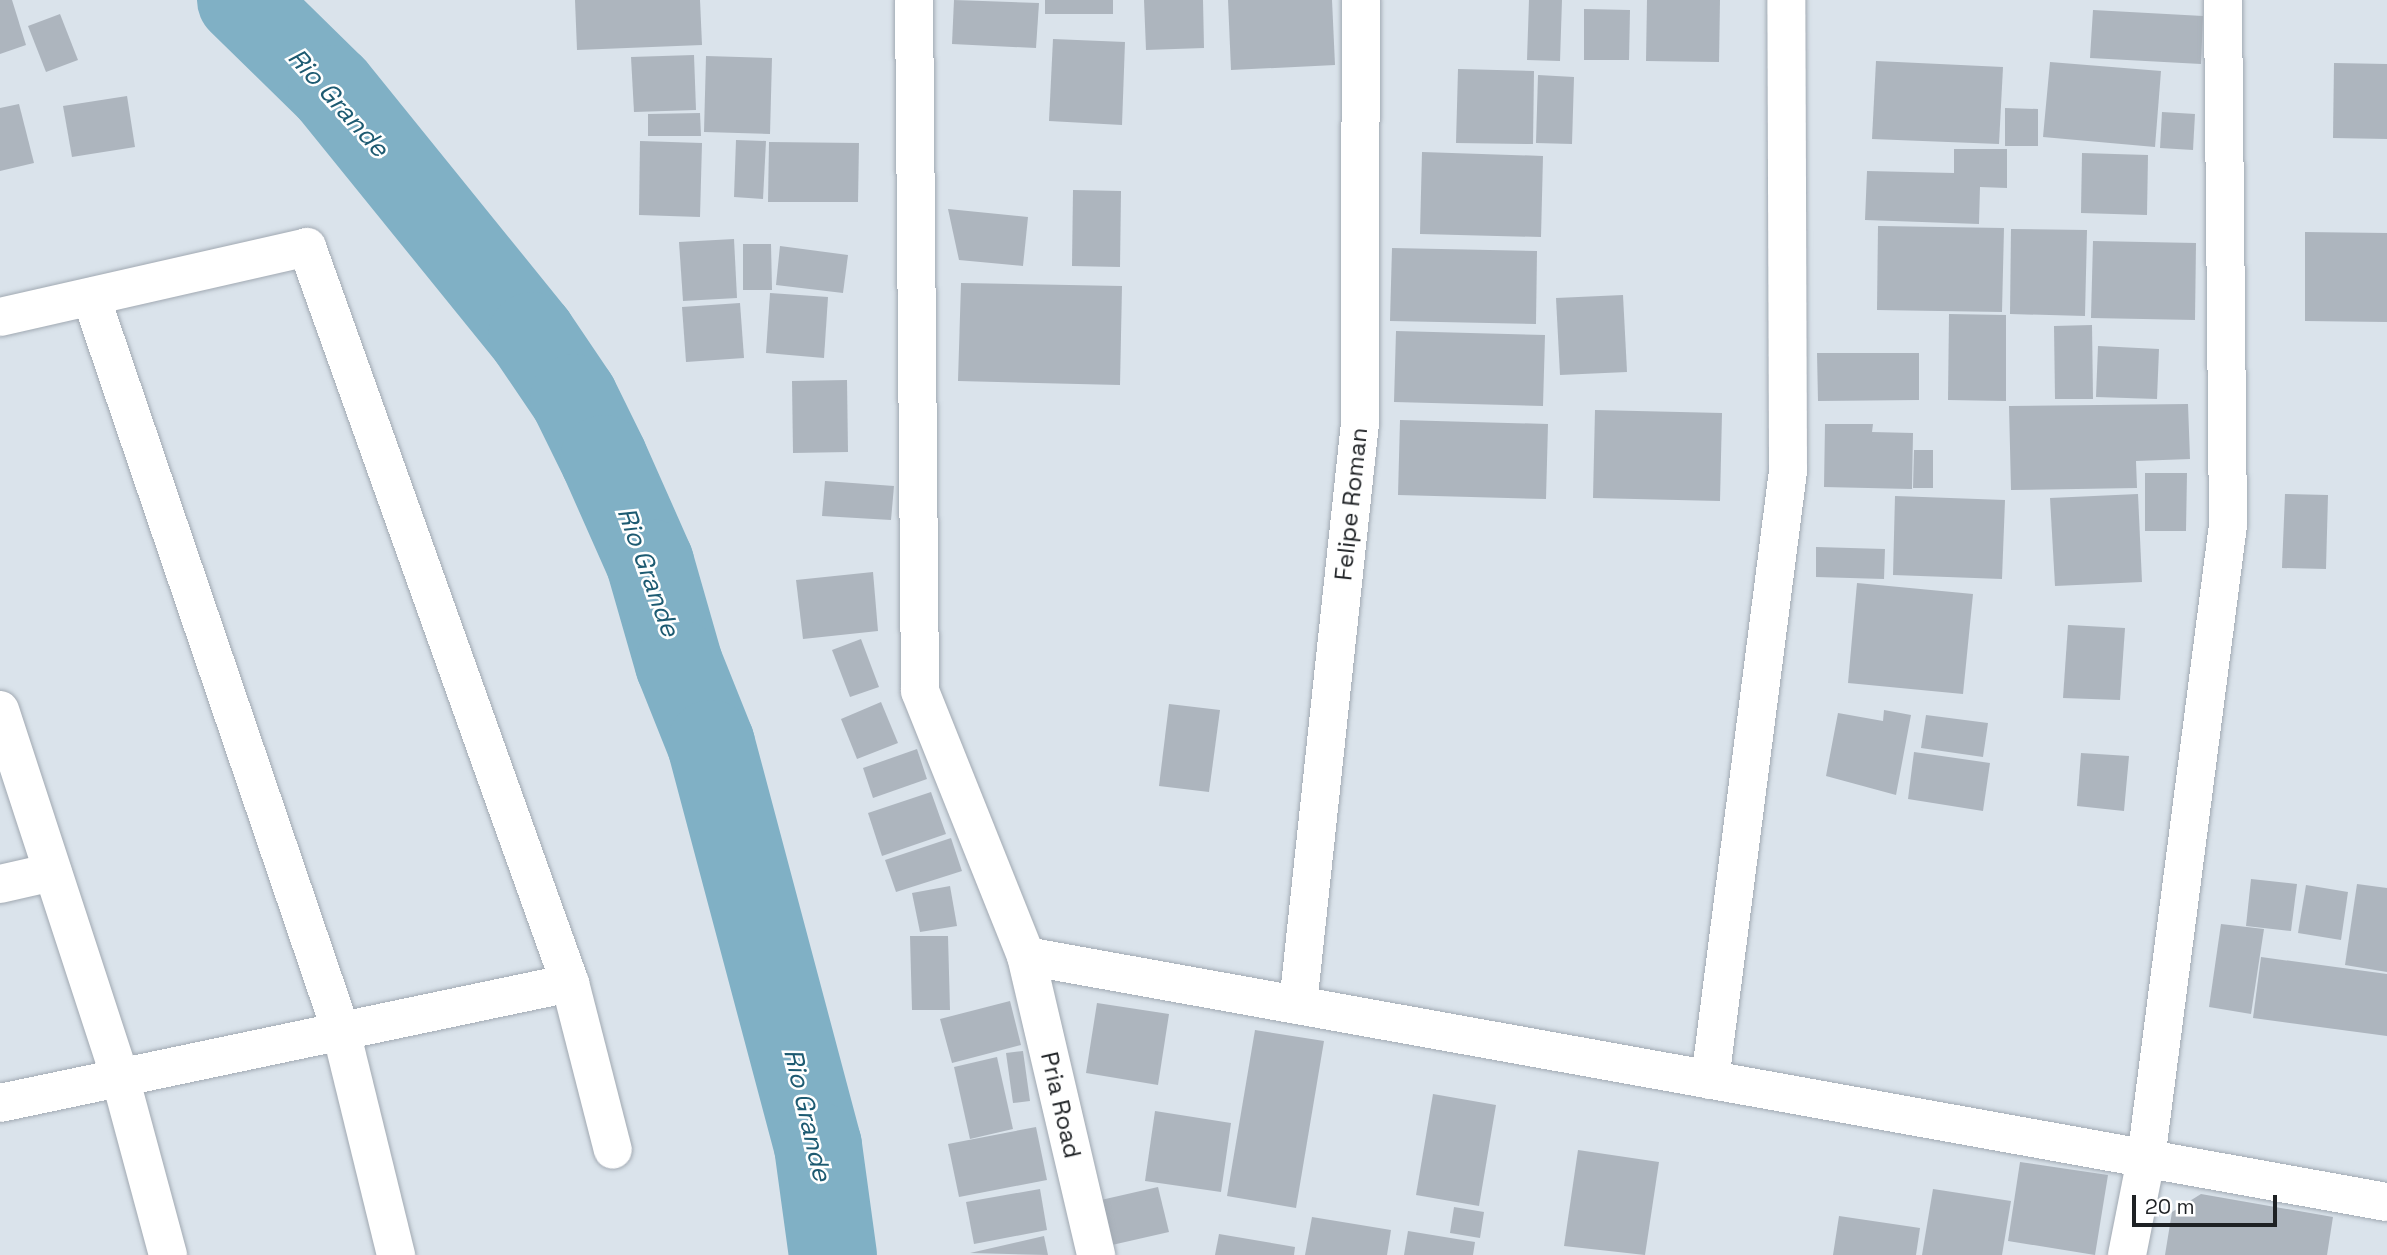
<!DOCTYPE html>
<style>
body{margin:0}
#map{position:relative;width:2387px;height:1255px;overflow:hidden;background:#dae3eb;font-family:"Space Grotesk",sans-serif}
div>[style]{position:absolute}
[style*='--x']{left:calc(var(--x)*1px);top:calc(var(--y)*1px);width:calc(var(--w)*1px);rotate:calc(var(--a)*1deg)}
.river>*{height:88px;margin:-44px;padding:0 44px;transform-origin:44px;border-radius:44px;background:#80b0c5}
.building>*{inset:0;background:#adb5be}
.roads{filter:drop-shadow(0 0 2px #a1a9b2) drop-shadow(0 0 2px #a1a9b2)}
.minor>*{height:38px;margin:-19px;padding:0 19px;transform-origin:19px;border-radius:19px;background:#fff}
span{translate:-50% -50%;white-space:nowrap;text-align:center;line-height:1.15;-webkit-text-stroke:5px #fff;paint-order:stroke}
.street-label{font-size:24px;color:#1e2124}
.water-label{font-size:26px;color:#1d5a71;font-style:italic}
.scale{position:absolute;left:2132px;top:1195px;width:145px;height:32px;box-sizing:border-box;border:4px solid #1e2124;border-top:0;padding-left:9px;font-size:21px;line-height:24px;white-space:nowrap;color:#1e2124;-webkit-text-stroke:5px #fff;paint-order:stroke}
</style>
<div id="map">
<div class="river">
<i style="--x:241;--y:0;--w:127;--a:44.4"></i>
<i style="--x:332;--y:89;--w:318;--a:51"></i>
<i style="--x:532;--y:336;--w:75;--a:55.9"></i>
<i style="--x:574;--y:398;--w:68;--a:63.8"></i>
<i style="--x:604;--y:459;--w:114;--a:66.1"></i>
<i style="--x:650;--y:563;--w:105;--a:74"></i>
<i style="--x:679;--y:664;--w:86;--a:68.2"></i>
<i style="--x:711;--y:744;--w:416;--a:75.1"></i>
<i style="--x:818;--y:1146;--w:110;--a:82.2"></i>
</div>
<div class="building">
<i style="clip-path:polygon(0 0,12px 0,26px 45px,0 54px)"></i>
<i style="clip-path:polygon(575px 0,700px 0,702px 45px,577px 50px)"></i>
<i style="clip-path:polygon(954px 0,1039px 3px,1036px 48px,952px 44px)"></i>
<i style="clip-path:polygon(1045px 0,1113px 0,1113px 14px,1045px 14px)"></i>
<i style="clip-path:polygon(1144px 0,1203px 0,1204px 48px,1146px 50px)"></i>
<i style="clip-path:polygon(1228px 0,1332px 0,1335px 65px,1231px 70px)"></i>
<i style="clip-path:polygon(1529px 0,1562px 0,1560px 61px,1527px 60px)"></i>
<i style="clip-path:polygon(1647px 0,1720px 0,1719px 62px,1646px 61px)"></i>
<i style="clip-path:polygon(1584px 9px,1630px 10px,1629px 60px,1584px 60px)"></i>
<i style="clip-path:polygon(2093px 10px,2203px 16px,2201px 64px,2090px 58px)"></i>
<i style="clip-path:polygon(60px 14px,78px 60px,46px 72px,28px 26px)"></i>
<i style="clip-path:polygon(1053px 39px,1125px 42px,1122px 125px,1049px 121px)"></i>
<i style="clip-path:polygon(694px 55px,696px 110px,634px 112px,631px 57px)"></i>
<i style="clip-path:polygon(706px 56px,772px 58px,770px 134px,704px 132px)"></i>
<i style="clip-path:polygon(1876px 61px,2003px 67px,1999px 144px,1872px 139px)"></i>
<i style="clip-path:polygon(2050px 62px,2161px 71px,2155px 147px,2043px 137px)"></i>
<i style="clip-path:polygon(2334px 63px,2387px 64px,2387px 139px,2333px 138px)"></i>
<i style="clip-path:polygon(1458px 69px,1534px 71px,1533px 144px,1456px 143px)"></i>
<i style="clip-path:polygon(1538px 75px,1574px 77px,1572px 144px,1536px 143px)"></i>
<i style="clip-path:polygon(127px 96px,135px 147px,72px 157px,63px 106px)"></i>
<i style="clip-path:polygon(19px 104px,34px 163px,0 171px,0 108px)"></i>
<i style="clip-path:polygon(2005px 108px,2038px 109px,2038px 146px,2005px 146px)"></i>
<i style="clip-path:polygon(2162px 112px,2195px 114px,2193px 150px,2160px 148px)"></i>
<i style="clip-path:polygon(700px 113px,701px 136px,648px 136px,648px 114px)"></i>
<i style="clip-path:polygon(736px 140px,766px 141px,763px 199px,734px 197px)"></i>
<i style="clip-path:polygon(640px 141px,702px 143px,700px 217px,639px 215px)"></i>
<i style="clip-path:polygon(769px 142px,859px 143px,858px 202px,768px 202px)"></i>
<i style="clip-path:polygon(1954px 149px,2007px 149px,2007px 188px,1980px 187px,1979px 224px,1865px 220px,1867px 171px,1954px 173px)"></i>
<i style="clip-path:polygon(1422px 152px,1543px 156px,1541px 237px,1420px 234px)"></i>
<i style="clip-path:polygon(2082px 153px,2148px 155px,2147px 215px,2081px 213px)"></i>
<i style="clip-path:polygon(1073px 190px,1121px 191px,1120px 267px,1072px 266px)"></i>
<i style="clip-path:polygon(948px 209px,1028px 217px,1023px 266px,959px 260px)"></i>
<i style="clip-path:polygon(1878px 226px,2004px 228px,2002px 312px,1877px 310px)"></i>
<i style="clip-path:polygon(2011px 229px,2087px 230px,2085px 316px,2010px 314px)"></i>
<i style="clip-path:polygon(2305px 232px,2387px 233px,2387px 322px,2305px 321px)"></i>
<i style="clip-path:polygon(734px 239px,737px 298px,683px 301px,679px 242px)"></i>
<i style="clip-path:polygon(2093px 241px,2196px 243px,2195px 320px,2091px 318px)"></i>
<i style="clip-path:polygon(743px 244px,771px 244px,772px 290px,743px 290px)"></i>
<i style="clip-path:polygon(780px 246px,848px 255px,843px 293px,776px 285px)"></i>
<i style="clip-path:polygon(1392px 248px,1537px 251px,1536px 324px,1390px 321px)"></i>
<i style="clip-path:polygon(961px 283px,1122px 286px,1120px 385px,958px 381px)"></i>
<i style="clip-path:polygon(770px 293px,828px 297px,824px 358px,766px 353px)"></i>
<i style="clip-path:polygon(1623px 295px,1627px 372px,1560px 375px,1556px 298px)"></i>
<i style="clip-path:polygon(740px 303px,744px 358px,686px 362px,682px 307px)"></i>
<i style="clip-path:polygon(1949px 314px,2006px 315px,2006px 401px,1948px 400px)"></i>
<i style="clip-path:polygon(2092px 325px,2093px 399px,2055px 399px,2054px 326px)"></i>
<i style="clip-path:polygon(1396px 331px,1545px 335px,1543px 406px,1394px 402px)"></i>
<i style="clip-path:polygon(2098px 346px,2159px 349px,2157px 399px,2096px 397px)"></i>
<i style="clip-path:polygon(1817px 353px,1919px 353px,1919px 400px,1818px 401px)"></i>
<i style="clip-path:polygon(847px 380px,848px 452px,793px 453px,792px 381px)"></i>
<i style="clip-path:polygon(2188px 404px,2190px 459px,2136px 461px,2137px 488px,2011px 490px,2009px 406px)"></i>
<i style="clip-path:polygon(1595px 410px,1722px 413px,1720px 501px,1593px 498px)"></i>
<i style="clip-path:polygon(1400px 420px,1548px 424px,1546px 499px,1398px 495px)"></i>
<i style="clip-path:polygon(1825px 424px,1873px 424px,1872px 432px,1913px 433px,1912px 489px,1824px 487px)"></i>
<i style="clip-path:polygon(1914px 450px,1933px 450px,1933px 488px,1913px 488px)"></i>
<i style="clip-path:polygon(2145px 473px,2187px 473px,2186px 531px,2145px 531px)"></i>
<i style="clip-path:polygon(825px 481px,894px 486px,891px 520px,822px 516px)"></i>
<i style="clip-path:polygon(2138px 494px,2142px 582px,2055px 586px,2050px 498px)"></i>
<i style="clip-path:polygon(2285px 494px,2328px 495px,2326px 569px,2282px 568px)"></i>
<i style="clip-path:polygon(1895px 496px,2005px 500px,2002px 579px,1893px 575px)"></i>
<i style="clip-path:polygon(1816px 547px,1885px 549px,1884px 579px,1816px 577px)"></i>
<i style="clip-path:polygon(873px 572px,878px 631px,803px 639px,796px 580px)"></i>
<i style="clip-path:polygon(1857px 583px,1973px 594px,1963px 694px,1848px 683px)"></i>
<i style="clip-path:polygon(2068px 625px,2125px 628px,2120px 700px,2063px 698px)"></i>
<i style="clip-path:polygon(861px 639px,879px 687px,850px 697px,832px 650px)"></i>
<i style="clip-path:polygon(881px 702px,898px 743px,857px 759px,841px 719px)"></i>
<i style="clip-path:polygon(1169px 704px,1220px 710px,1209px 792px,1159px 786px)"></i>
<i style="clip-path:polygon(1884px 710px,1911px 715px,1896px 795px,1826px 776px,1838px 713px,1883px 721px)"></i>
<i style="clip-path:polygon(1926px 715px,1988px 723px,1983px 757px,1921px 748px)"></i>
<i style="clip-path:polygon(917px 749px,927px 779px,873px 798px,863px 768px)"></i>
<i style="clip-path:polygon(1914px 752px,1990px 763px,1983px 811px,1908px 799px)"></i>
<i style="clip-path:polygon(2081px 753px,2129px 756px,2124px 811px,2077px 806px)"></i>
<i style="clip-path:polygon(931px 792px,946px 834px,882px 856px,868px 813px)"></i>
<i style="clip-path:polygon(951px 838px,962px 871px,896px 892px,885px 860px)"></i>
<i style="clip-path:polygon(2251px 879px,2297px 884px,2291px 931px,2246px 926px)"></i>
<i style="clip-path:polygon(2357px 884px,2387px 888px,2387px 972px,2345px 965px)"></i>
<i style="clip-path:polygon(2306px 885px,2348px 892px,2341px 940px,2298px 933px)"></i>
<i style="clip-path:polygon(950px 886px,957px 926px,920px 932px,912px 893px)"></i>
<i style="clip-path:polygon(2221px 924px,2264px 929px,2251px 1014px,2209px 1007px)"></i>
<i style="clip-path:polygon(910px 936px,948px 936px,950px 1010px,912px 1010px)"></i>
<i style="clip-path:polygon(2261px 957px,2387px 974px,2387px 1036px,2253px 1018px)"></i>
<i style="clip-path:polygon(1010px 1001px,1021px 1045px,952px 1063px,940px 1019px)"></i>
<i style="clip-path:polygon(1097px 1003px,1169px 1014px,1158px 1085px,1086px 1073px)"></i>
<i style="clip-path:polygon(1255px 1030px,1324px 1041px,1296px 1208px,1227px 1196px)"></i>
<i style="clip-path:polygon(1023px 1051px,1030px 1101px,1013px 1103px,1006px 1053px)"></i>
<i style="clip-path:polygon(997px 1057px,1013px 1129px,970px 1139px,954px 1067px)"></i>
<i style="clip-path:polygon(1433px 1094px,1496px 1105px,1479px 1206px,1416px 1195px)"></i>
<i style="clip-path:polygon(1155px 1111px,1231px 1123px,1221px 1192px,1145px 1181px)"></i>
<i style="clip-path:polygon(1036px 1127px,1047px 1180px,959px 1197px,948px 1144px)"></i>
<i style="clip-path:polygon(1578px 1150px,1659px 1162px,1645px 1255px,1564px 1246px)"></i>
<i style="clip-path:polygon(2020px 1162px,2108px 1175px,2095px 1255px,2008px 1241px)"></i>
<i style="clip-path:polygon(1158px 1187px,1169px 1232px,1112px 1245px,1101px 1200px)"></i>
<i style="clip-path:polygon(1040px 1189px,1047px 1230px,974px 1244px,966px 1202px)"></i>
<i style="clip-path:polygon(1933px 1189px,2011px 1201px,2002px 1255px,1922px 1255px)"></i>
<i style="clip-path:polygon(2201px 1194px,2333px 1217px,2327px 1255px,2165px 1255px,2172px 1212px)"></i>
<i style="clip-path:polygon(1454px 1207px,1484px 1212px,1480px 1238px,1450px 1233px)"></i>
<i style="clip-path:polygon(1839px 1216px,1920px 1228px,1916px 1255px,1833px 1255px)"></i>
<i style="clip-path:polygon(1312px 1217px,1391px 1230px,1387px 1255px,1305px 1255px)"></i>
<i style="clip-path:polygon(1408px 1231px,1475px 1242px,1473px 1255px,1404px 1255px)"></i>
<i style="clip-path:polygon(1219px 1234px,1295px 1247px,1294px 1255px,1215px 1255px)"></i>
<i style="clip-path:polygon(1044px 1236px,1048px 1255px,970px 1253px)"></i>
</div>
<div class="roads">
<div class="minor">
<i style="--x:914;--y:0;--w:691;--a:89.5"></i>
<i style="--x:920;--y:691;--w:285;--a:68.2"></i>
<i style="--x:1026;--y:956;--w:307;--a:76.8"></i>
<i style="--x:91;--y:297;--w:775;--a:71.19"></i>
<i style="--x:341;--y:1031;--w:231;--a:76.2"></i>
<i style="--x:0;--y:317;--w:315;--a:-12.8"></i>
<i style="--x:307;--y:247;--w:782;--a:70.34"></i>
<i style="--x:570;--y:983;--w:172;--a:75.6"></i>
<i style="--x:0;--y:710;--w:386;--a:71.9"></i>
<i style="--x:120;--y:1077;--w:184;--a:74.9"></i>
<i style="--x:0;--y:884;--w:54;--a:-12.8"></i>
<i style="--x:1026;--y:956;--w:1383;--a:10.25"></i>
<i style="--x:1298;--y:1005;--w:585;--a:-83.92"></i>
<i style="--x:1360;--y:423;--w:423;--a:-89.9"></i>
<i style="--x:1710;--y:1080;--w:614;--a:-82.7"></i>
<i style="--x:1788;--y:471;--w:471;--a:-90.2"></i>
<i style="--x:0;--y:1103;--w:582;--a:-11.89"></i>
<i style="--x:2127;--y:1255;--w:98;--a:-78.8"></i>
<i style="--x:2146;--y:1159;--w:639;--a:-82.63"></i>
<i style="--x:2228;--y:525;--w:525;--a:-90.55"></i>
</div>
</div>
<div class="street-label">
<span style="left:1351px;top:504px;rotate:-84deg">Felipe Roman</span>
<span style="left:1061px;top:1105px;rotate:77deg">Pria Road</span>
</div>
<div class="water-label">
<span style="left:338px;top:103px;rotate:48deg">Rio Grande</span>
<span style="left:648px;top:572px;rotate:70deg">Rio Grande</span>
<span style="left:807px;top:1115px;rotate:77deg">Rio Grande</span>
</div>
<div class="scale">20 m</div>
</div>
